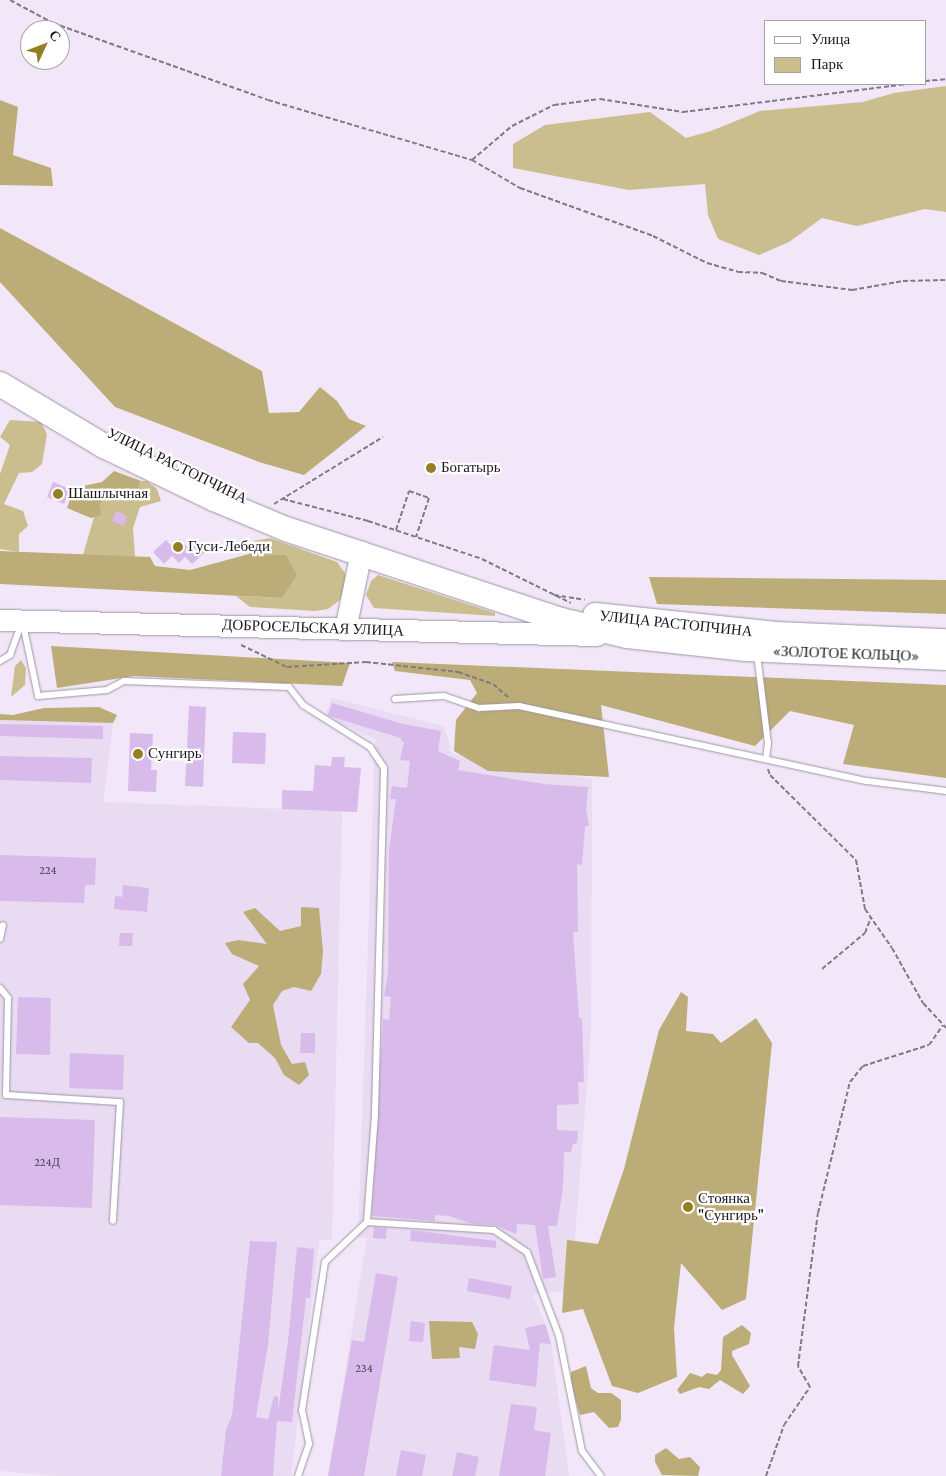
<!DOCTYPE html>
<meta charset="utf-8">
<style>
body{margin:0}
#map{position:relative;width:946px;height:1476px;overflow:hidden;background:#f1e7f8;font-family:"Crimson Pro",serif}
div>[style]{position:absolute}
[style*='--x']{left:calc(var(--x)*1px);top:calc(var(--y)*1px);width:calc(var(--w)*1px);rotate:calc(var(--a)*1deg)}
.built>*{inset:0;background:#e9dbf2}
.green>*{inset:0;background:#cbbe8e}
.forest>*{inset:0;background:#bcac77}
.building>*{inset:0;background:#d8bbeb}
.path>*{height:2px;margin-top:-1px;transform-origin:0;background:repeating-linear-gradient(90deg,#807a85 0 5px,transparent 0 7.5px)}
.roads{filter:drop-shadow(0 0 1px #9e95a4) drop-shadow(0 0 1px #9e95a4)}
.lane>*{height:6px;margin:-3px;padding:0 3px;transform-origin:3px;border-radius:3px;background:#fff}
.primary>*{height:21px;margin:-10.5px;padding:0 10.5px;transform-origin:10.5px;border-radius:10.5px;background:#fff}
.highway>*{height:24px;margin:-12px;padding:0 12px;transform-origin:12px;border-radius:12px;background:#fff}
.dots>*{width:14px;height:14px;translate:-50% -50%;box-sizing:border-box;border:2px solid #fff;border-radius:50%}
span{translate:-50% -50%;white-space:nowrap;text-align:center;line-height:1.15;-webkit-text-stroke:4.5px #fff;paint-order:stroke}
.number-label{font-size:12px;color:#4a4050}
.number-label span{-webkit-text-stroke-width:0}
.street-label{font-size:15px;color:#1b171d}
.poi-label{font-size:15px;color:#1b171d}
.left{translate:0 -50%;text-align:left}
.legend{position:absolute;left:764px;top:20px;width:162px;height:65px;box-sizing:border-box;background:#fff;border:1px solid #a4a2a5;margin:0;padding:6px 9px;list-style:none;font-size:15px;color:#1b171d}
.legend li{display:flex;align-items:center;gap:10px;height:25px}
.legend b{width:25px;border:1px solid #a4a2a5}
.north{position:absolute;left:20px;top:20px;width:50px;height:50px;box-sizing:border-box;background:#fff;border:1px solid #a4a2a5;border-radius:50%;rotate:47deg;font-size:14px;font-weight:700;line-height:20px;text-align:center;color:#1b171d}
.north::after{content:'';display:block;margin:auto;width:18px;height:22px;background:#957e26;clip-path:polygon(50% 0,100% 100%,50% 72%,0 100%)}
</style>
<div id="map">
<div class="built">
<i style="clip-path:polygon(332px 698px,444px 726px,452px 754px,592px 779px,591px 1031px,571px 1290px,533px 1295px,550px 1334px,569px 1476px,328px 1476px,367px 1238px,358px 1237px,375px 739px,325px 717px)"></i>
<i style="clip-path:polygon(0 720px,113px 723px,103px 802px,342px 811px,332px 1239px,319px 1241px,291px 1476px,58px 1476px,0 1471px)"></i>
</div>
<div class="green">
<i style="clip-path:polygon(946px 86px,946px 212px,925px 209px,857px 226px,822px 218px,789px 242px,759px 255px,718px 239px,708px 215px,705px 184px,629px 190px,513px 168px,513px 144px,545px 125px,650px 112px,686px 138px,711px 131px,760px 111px,863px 102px,894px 93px)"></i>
<i style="clip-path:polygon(10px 420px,41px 422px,47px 434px,42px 464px,32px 472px,19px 473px,4px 504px,23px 511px,28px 526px,19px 534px,19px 552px,0 549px,0 474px,10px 445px,0 437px)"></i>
<i style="clip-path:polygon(141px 481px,147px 481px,157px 489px,161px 501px,140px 507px,133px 528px,135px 557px,83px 555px,94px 517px,102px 515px,100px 505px,105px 495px,137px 493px)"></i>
<i style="clip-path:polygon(270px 538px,337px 562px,345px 573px,347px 585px,340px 600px,328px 609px,315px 611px,250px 607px,236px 596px,282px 598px,285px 555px,249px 554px,254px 541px)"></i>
<i style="clip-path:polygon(378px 575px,495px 613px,495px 616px,374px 608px,366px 595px,371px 581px)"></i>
<i style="clip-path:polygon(21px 660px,26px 668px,25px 685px,11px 697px,15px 666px)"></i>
</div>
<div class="forest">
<i style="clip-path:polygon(0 100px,18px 107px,13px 155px,51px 168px,53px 186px,0 185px)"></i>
<i style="clip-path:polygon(0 228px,262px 371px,269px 413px,299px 412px,320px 387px,337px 401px,349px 419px,366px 426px,304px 475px,259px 462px,115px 407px,0 282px)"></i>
<i style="clip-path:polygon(114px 471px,141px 481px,137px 493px,120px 501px,105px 495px,100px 505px,102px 515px,91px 518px,67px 508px,74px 488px,102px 482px)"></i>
<i style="clip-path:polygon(0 551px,150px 557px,155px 566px,190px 570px,249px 554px,286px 555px,297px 575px,282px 598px,0 584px)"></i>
<i style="clip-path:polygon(649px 577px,946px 580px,946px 614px,657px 604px)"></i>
<i style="clip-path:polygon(51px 646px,350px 663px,342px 686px,134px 676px,57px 688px)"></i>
<i style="clip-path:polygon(392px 662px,946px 685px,946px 778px,843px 764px,854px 725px,790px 711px,755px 746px,601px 705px,609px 777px,488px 771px,454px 751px,456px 720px,477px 693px,470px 680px,395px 671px)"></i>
<i style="clip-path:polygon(99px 707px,117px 715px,113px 723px,0 720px,0 714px,13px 715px,44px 708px)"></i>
<i style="clip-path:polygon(301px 907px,319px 908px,323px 951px,321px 974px,311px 991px,294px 987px,282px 991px,273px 1005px,281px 1045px,292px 1064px,305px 1062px,309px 1075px,299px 1085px,284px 1075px,275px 1058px,258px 1043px,249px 1043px,231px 1027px,250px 1000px,243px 984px,259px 966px,232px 954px,225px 943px,238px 940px,267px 944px,243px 912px,255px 908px,280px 931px,301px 926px)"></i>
<i style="clip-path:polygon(681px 992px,688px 997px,686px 1031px,713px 1034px,721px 1043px,756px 1018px,772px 1043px,746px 1299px,722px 1310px,681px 1263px,674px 1328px,677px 1377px,638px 1393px,612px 1386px,583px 1309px,562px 1313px,567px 1240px,598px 1244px,624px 1169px,659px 1030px)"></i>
<i style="clip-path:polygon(429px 1321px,472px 1322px,478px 1334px,475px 1349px,459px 1347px,460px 1358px,432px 1359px)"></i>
<i style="clip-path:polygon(742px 1325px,751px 1333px,749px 1344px,732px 1351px,732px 1355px,750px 1386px,743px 1394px,720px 1380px,709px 1389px,699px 1387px,680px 1394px,677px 1390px,690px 1373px,702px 1377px,707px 1373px,717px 1375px,721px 1370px,723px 1337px)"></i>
<i style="clip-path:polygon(586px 1366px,591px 1388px,598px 1393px,611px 1393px,621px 1400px,621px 1419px,618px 1427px,609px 1428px,594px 1412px,580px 1415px,571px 1385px,571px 1372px)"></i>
<i style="clip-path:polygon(666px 1448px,679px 1459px,690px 1457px,700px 1467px,698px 1476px,662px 1475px,655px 1462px,655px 1455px)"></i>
</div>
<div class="building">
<i style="clip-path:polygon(53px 482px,70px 489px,64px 504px,47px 497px)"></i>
<i style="clip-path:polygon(116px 511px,127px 516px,124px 526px,112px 521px)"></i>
<i style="clip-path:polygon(180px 539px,187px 547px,194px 541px,205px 552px,192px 564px,185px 557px,179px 563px,172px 556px,164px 564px,153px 552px,166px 540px,172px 546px)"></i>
<i style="clip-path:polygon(332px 703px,403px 724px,441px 731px,438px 751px,460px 761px,458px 770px,544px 784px,588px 787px,586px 810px,589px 825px,585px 827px,582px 865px,577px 864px,578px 932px,573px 932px,579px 1018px,582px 1018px,584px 1082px,578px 1082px,579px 1104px,557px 1105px,557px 1130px,578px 1131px,577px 1143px,573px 1144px,571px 1152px,564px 1152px,563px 1188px,557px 1226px,548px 1226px,556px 1277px,543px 1279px,535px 1225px,517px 1224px,516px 1234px,495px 1225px,473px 1224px,449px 1216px,435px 1215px,435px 1221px,372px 1216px,383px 1019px,389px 1020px,391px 997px,384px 996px,388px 973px,389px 849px,396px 799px,390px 799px,392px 786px,407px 788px,410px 761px,400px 760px,404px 742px,401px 741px,401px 738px,332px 717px,328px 715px)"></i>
<i style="clip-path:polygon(189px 706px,206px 707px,203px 787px,185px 786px)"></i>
<i style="clip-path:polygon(0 724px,103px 726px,103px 739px,0 736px)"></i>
<i style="clip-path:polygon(233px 732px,266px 733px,265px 764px,232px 763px)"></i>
<i style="clip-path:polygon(130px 733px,153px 734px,151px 770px,157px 770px,156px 792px,128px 791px)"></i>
<i style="clip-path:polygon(0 756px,92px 758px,91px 783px,0 780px)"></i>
<i style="clip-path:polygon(332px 757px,345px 757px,344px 767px,361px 768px,357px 812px,282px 809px,282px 790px,313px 791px,315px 765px,331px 766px)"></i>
<i style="clip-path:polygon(0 855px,96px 858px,95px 885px,85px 885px,84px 903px,0 901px)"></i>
<i style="clip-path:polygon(123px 885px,149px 888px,147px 912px,114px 909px,115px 896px,122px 897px)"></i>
<i style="clip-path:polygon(120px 933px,133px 933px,132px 946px,119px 946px)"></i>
<i style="clip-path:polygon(18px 997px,51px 998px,50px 1055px,16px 1054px)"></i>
<i style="clip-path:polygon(301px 1033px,315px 1033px,315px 1053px,300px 1053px)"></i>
<i style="clip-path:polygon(70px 1053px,124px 1055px,123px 1090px,69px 1088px)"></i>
<i style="clip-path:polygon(0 1117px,95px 1120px,92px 1208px,0 1205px)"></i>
<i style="clip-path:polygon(374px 1227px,387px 1228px,386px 1239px,373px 1238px)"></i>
<i style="clip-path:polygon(411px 1230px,496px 1241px,496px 1248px,410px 1241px)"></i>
<i style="clip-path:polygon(250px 1241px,277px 1242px,268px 1345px,256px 1417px,268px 1419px,274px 1396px,278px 1397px,278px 1411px,288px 1341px,297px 1247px,314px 1249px,310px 1298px,306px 1298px,292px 1422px,277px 1421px,273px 1476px,221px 1476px,226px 1430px,232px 1415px)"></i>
<i style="clip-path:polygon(376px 1273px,398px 1277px,364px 1476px,328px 1476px,352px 1340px,364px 1342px)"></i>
<i style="clip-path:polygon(469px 1278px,512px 1286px,510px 1299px,467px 1291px)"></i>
<i style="clip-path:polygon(411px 1321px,425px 1323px,423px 1342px,409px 1341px)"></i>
<i style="clip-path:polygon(545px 1324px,551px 1344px,540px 1343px,536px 1387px,489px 1380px,494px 1345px,530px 1350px,525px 1328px)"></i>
<i style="clip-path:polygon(511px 1404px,537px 1407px,534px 1430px,551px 1433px,545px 1476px,499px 1476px)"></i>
<i style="clip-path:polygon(401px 1450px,426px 1455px,422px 1476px,396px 1476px)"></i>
<i style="clip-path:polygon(457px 1452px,479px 1457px,475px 1476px,452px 1476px)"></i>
</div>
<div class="path">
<i style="--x:10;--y:0;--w:49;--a:28.1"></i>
<i style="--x:53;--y:23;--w:228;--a:19.7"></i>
<i style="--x:268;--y:100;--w:213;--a:16.4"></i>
<i style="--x:472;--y:160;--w:56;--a:30.3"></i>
<i style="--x:520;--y:188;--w:141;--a:19.8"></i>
<i style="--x:653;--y:236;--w:60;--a:26.6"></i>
<i style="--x:707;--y:263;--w:32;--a:16"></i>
<i style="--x:738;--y:272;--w:24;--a:2"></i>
<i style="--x:762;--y:273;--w:21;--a:23"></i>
<i style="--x:781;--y:281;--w:72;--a:7.2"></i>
<i style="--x:852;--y:290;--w:52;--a:-10"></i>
<i style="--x:903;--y:281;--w:43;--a:-1.3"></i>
<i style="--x:925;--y:81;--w:21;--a:-5"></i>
<i style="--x:472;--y:160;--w:52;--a:-40.4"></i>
<i style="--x:512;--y:126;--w:47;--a:-26.6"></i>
<i style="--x:554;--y:105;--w:46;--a:-7.4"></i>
<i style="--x:600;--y:99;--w:84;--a:8.9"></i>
<i style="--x:683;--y:112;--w:226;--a:-7.1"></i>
<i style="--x:283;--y:499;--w:88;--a:14.5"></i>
<i style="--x:368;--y:521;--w:120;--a:18.4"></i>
<i style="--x:482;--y:559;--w:99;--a:26.3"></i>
<i style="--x:274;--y:504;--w:128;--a:-31.6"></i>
<i style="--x:396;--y:530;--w:41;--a:-71.6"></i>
<i style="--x:409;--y:491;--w:21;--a:19"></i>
<i style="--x:429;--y:498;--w:41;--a:108.4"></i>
<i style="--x:554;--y:595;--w:31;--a:9"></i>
<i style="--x:241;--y:645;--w:51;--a:25.6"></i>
<i style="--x:287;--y:667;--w:79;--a:-3.6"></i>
<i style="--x:366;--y:662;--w:93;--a:6.2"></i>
<i style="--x:458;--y:672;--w:37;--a:19"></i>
<i style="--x:493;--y:684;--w:21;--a:41"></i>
<i style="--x:768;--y:769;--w:6;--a:72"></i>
<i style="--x:770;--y:775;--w:121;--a:44.7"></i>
<i style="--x:856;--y:860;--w:50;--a:79.6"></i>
<i style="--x:865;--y:909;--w:47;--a:55.3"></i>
<i style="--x:892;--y:948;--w:63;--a:60.6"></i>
<i style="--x:923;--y:1003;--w:34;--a:47"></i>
<i style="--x:822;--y:969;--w:56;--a:-39.9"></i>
<i style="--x:865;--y:933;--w:17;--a:-69"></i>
<i style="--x:766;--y:1476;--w:54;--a:-70.6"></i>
<i style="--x:784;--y:1425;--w:46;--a:-55.6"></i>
<i style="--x:810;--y:1387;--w:24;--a:-120"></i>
<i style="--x:798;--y:1366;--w:154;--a:-82.6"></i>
<i style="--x:818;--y:1213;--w:135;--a:-76.3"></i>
<i style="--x:850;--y:1082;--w:21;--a:-51"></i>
<i style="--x:863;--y:1066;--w:69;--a:-17.7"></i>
<i style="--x:929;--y:1045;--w:24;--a:-55"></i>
</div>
<div class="roads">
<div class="lane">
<i style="--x:23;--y:624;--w:74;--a:78.2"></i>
<i style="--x:38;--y:696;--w:69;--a:-5"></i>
<i style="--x:107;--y:690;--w:19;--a:-28"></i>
<i style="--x:124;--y:681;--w:165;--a:2.1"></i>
<i style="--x:289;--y:687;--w:23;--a:52"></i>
<i style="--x:303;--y:705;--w:79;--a:32.1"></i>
<i style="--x:370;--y:747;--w:25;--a:56"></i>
<i style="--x:384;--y:768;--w:347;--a:91.5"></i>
<i style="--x:375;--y:1115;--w:107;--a:94.3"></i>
<i style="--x:367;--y:1222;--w:58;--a:136.4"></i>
<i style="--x:325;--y:1262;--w:150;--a:98.8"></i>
<i style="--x:302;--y:1410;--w:35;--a:78"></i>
<i style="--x:309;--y:1444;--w:34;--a:109"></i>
<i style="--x:757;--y:654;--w:90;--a:83"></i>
<i style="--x:768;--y:743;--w:16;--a:97"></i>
<i style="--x:0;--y:661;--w:12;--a:-31"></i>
<i style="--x:10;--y:655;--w:32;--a:-70"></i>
<i style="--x:395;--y:699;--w:49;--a:-3.5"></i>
<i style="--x:444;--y:696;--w:37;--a:19"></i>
<i style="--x:479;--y:708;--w:40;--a:-2.9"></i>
<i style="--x:519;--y:706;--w:356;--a:12.2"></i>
<i style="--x:867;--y:781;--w:80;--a:7.2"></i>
<i style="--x:0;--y:939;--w:14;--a:-78"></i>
<i style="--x:0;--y:988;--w:13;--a:51"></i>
<i style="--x:8;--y:998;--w:97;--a:91.2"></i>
<i style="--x:6;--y:1095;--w:114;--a:3.5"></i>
<i style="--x:120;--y:1102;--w:119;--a:93.4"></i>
<i style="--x:367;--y:1222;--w:127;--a:3.6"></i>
<i style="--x:494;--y:1230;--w:40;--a:34"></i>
<i style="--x:527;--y:1252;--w:90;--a:69.1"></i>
<i style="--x:559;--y:1336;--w:117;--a:78.7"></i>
<i style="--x:582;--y:1451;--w:31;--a:53"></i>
</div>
<div class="primary">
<i style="--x:0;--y:620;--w:597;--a:1.44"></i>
<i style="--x:345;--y:629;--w:79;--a:-78.3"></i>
</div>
<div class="highway">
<i style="--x:0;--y:384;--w:121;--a:30.8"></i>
<i style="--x:104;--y:446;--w:122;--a:25.7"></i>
<i style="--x:214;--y:499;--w:78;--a:22.6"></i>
<i style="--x:286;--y:529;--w:290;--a:18.3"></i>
<i style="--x:561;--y:620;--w:68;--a:13.6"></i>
<i style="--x:627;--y:636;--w:120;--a:6.2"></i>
<i style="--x:746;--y:649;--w:200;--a:2.6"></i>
<i style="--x:595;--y:615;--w:182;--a:6"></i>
<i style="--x:776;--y:634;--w:170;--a:2.4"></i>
</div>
</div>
<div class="dots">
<i style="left:431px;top:468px;background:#957e26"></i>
<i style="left:58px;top:494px;background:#957e26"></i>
<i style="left:178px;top:547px;background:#957e26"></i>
<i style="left:138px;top:754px;background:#957e26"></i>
<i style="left:688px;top:1207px;background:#957e26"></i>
</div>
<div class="number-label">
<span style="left:48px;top:871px">224</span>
<span style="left:47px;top:1163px">224Д</span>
<span style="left:364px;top:1369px">234</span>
</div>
<div class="street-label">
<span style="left:177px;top:466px;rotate:26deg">УЛИЦА РАСТОПЧИНА</span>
<span style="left:676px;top:624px;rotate:6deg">УЛИЦА РАСТОПЧИНА</span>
<span style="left:313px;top:628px;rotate:2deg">ДОБРОСЕЛЬСКАЯ УЛИЦА</span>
<span style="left:846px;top:654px;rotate:2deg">«ЗОЛОТОЕ КОЛЬЦО»</span>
</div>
<div class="poi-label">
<span class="left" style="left:441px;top:468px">Богатырь</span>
<span class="left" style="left:68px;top:494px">Шашлычная</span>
<span class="left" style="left:188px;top:547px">Гуси-Лебеди</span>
<span class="left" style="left:148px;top:754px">Сунгирь</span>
<span class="left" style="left:698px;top:1207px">Стоянка<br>"Сунгирь"</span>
</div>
<ul class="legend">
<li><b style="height:6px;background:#fff"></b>Улица</li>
<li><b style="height:14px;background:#cbbe8e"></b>Парк</li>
</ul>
<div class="north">С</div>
</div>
